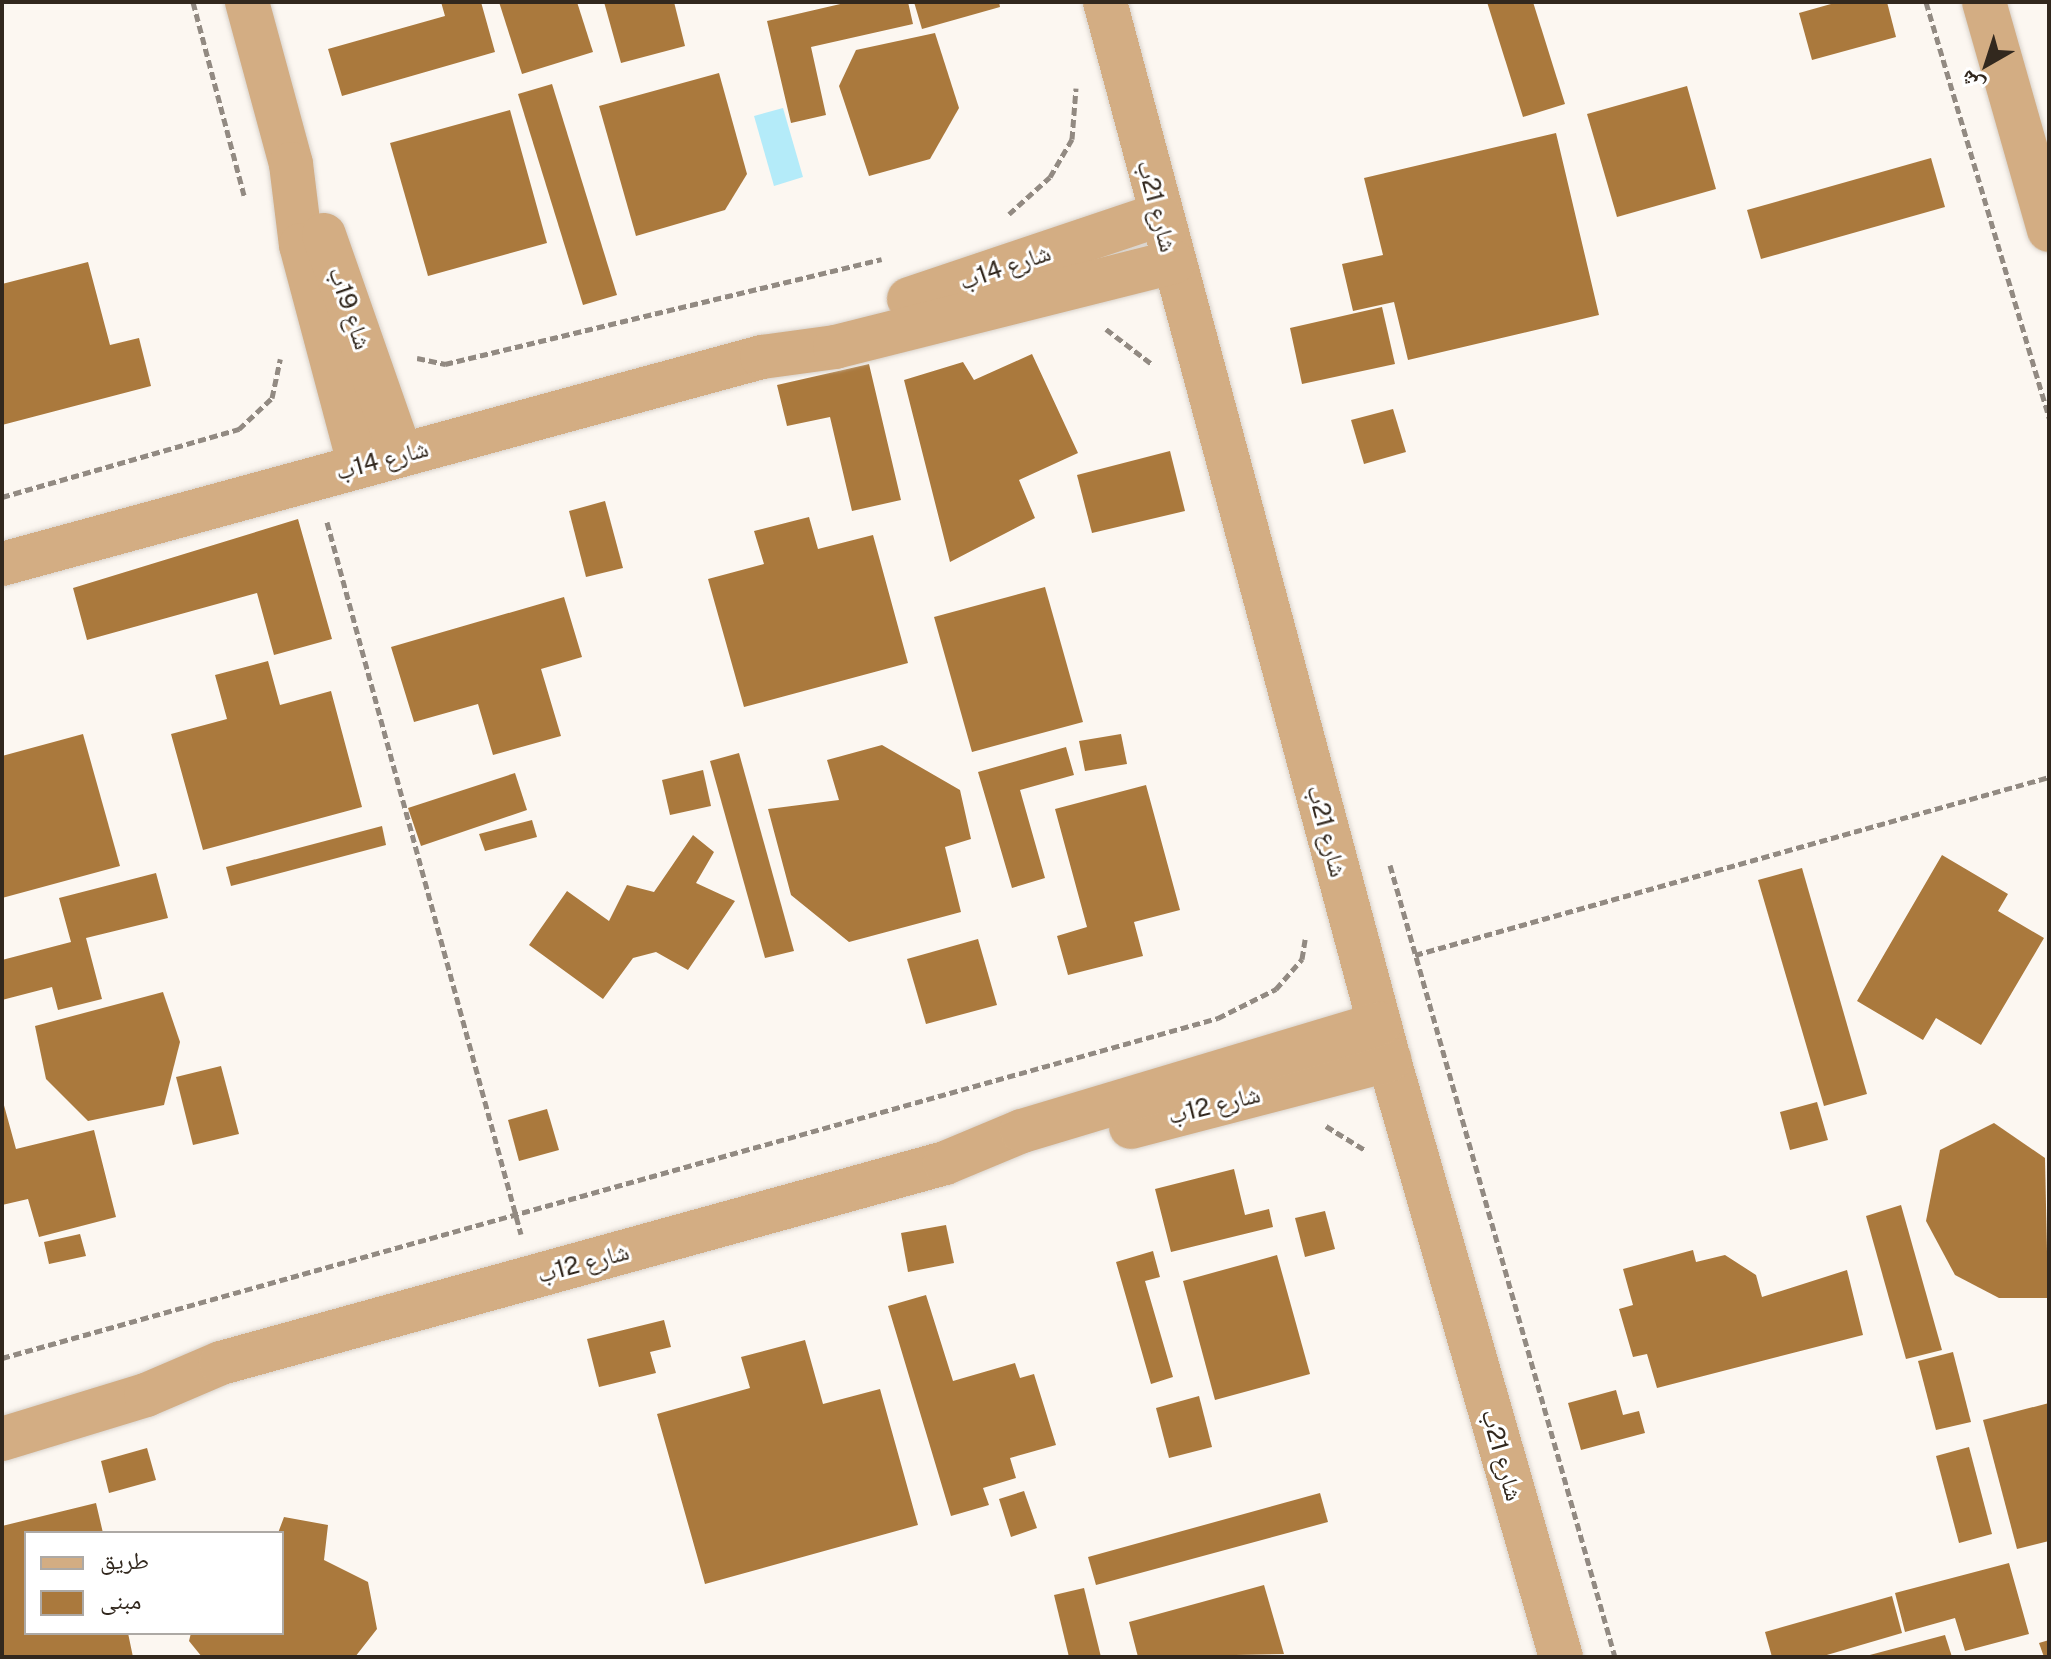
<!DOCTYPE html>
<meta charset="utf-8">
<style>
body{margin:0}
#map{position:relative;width:2051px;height:1659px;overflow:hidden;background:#fcf7f1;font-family:"Public Sans","Noto Naskh Arabic",sans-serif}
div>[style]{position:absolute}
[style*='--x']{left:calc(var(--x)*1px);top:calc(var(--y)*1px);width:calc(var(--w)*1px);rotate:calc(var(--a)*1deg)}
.water>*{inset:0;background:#b4ebf9}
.building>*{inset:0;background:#aa793d}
.path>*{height:5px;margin-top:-2.5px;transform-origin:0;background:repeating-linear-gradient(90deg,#928a82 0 8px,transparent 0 12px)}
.roads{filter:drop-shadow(0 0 2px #d8d2cb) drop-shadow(0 0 2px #d8d2cb)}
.minor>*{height:44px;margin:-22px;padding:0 22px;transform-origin:22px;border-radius:22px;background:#d3ad83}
span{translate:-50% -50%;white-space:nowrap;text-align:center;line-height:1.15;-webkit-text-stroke:6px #fff;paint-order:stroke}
.street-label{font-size:24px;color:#32281e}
.frame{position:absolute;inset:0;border:4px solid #32281e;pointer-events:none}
.legend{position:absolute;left:24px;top:1531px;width:260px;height:104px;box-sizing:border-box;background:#fff;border:2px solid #ada9a5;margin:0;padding:10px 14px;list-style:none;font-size:24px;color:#32281e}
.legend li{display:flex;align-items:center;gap:16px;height:40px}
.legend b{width:40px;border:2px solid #ada9a5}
.north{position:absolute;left:1947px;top:24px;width:80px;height:80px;-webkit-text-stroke:6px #fff;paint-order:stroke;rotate:219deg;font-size:22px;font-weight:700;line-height:32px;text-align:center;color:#32281e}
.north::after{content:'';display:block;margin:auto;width:28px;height:36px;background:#32281e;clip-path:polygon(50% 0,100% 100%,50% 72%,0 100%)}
</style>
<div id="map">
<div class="water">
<i style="clip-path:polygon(783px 108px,803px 177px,774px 186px,754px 116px)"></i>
</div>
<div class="building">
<i style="clip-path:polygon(441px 2px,481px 2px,495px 52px,342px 96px,328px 49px,445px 16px)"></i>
<i style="clip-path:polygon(499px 2px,577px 2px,593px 52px,522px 74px)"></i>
<i style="clip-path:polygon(604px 2px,674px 2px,685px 46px,621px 63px)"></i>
<i style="clip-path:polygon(849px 2px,908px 2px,913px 24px,811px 47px,826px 115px,791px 123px,767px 21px)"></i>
<i style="clip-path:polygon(914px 2px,999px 2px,1000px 7px,922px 29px)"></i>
<i style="clip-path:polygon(1487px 2px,1533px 2px,1565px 104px,1523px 117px)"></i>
<i style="clip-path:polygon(1838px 2px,1887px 2px,1896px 37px,1812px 60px,1799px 13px)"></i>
<i style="clip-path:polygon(935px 33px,959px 108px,930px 159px,869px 176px,839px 86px,856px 50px)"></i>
<i style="clip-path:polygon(719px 73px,747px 174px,725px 210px,636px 236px,599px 106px)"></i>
<i style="clip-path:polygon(552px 84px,617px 295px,583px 305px,518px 94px)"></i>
<i style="clip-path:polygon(1687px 86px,1716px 189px,1617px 217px,1587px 114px)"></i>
<i style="clip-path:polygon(510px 110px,547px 243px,428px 276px,390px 143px)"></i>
<i style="clip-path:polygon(1556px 133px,1599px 315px,1408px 360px,1394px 302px,1353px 311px,1342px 264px,1383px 255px,1364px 178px)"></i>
<i style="clip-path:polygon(1931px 158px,1945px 207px,1761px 259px,1747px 210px)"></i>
<i style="clip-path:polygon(88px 262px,110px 345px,139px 338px,151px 386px,2px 425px,2px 284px)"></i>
<i style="clip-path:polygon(1382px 307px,1395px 364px,1302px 384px,1290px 328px)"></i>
<i style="clip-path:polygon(1032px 354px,1078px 453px,1019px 480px,1035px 518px,950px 562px,904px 380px,963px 362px,974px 380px)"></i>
<i style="clip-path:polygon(869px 364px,901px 500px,852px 511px,830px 417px,787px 426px,777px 385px)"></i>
<i style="clip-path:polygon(1393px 409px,1406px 452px,1364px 464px,1351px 420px)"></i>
<i style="clip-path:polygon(1170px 451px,1185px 511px,1092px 533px,1077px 475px)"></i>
<i style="clip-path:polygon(605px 501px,623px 568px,586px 577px,569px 511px)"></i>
<i style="clip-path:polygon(809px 517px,818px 549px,873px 535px,908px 663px,744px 707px,708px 579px,764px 564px,754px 531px)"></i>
<i style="clip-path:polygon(298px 519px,332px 639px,274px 655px,257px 593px,87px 640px,73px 588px)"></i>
<i style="clip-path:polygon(1045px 587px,1083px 722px,972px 752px,934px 617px)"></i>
<i style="clip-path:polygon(564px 597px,582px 657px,541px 669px,561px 736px,493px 755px,478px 704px,414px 722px,391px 647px)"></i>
<i style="clip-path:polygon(268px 661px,280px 705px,331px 691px,362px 807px,203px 850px,171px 734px,227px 719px,215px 675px)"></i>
<i style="clip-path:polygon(83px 734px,120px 866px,2px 898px,2px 756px)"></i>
<i style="clip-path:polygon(1121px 734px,1127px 764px,1085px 771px,1079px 741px)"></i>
<i style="clip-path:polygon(882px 745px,960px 790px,971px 839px,945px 847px,961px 912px,849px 942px,791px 895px,768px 809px,839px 800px,827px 760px)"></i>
<i style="clip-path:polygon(1066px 747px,1074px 775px,1020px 790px,1045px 878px,1012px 888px,978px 772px)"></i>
<i style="clip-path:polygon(739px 753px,794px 951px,765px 958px,710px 761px)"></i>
<i style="clip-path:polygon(703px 770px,711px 806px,670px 815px,662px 780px)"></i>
<i style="clip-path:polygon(515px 773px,527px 810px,421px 846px,408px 808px)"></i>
<i style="clip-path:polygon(1146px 785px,1180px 910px,1134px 922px,1143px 956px,1068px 975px,1057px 936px,1087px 927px,1055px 809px)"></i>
<i style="clip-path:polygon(532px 820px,537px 837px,485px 851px,479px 834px)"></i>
<i style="clip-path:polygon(382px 826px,386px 845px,231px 886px,226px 867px)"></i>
<i style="clip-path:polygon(693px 835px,714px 852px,696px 883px,735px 901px,688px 970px,656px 952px,633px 958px,603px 999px,529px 945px,567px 891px,609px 921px,627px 885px,654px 892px)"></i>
<i style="clip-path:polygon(1942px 855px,2008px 894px,1998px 911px,2044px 938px,1981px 1045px,1936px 1018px,1923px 1040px,1857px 1001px)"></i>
<i style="clip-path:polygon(1802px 868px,1867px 1094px,1824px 1106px,1758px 880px)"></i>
<i style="clip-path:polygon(156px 873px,168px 918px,86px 938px,102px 999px,58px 1010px,52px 987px,2px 1000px,2px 960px,71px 942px,59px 898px)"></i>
<i style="clip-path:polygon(978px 939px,997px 1005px,926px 1024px,907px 959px)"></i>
<i style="clip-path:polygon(163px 992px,180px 1042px,164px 1105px,88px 1121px,46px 1079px,35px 1026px)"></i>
<i style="clip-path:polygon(221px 1066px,239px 1134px,193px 1145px,176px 1077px)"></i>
<i style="clip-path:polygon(2px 1098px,16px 1149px,94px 1130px,116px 1217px,39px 1237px,28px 1199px,2px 1205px)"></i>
<i style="clip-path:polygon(1817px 1102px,1828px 1140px,1790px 1150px,1780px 1112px)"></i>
<i style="clip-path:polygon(547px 1109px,559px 1150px,519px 1161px,508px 1120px)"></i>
<i style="clip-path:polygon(1994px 1123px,2045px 1158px,2048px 1298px,1999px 1298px,1955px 1275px,1926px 1221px,1940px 1150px)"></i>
<i style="clip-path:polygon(1234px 1169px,1245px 1215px,1269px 1209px,1273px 1227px,1171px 1252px,1155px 1189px)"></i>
<i style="clip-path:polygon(1901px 1205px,1942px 1350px,1906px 1359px,1866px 1216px)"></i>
<i style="clip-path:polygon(1325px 1211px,1335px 1249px,1305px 1257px,1295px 1218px)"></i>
<i style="clip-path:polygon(946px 1225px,954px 1263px,908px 1272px,901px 1233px)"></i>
<i style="clip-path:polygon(80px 1234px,86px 1256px,49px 1264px,44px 1242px)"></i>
<i style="clip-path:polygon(1693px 1250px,1696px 1262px,1725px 1255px,1756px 1275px,1762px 1297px,1847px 1270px,1863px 1335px,1657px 1388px,1647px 1354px,1633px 1357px,1619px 1309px,1633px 1305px,1623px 1269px)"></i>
<i style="clip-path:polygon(1153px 1251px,1160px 1277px,1145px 1281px,1173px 1377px,1151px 1384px,1116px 1262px)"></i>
<i style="clip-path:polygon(1277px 1255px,1310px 1374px,1215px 1400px,1183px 1281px)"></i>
<i style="clip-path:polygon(926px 1295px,953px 1381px,1015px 1363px,1020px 1378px,1034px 1374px,1056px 1445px,1010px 1458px,1016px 1478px,983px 1488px,989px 1505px,951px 1516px,888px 1306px)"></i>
<i style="clip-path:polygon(664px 1320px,671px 1347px,650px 1352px,656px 1373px,599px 1387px,587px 1339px)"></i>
<i style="clip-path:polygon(805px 1340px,823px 1404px,880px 1389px,918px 1525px,705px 1584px,657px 1414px,750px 1388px,741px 1357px)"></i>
<i style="clip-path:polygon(1953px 1352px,1971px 1422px,1936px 1430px,1918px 1361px)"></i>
<i style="clip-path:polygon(1616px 1390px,1623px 1415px,1639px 1411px,1645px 1433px,1581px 1450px,1568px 1403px)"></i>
<i style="clip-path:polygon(1199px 1396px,1212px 1447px,1169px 1458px,1156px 1408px)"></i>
<i style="clip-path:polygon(2049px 1403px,2049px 1541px,2017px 1549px,1983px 1420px)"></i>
<i style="clip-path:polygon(1969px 1447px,1992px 1534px,1959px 1543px,1936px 1456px)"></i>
<i style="clip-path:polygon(147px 1448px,156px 1480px,109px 1493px,101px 1461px)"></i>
<i style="clip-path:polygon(1024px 1491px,1037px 1528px,1011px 1537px,999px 1499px)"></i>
<i style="clip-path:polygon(1320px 1493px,1328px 1522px,1096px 1585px,1088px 1557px)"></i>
<i style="clip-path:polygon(96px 1503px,103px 1533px,26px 1533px,26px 1633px,128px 1633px,133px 1657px,2px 1657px,2px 1526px)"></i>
<i style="clip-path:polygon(284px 1517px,328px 1525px,324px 1560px,368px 1582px,377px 1629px,355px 1657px,202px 1657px,189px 1641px,191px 1633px,282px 1633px,278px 1533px)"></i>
<i style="clip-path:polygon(2009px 1563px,2029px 1634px,1965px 1651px,1955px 1618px,1905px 1632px,1895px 1593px)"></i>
<i style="clip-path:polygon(1264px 1585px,1284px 1654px,1138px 1657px,1129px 1622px)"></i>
<i style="clip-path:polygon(1084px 1588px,1101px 1657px,1069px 1657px,1054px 1595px)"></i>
<i style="clip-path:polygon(1892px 1596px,1902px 1633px,1820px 1657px,1772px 1657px,1765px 1632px)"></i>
<i style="clip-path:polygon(1945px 1635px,1952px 1657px,1866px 1657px,1866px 1656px)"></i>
<i style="clip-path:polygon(2049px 1640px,2049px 1657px,2044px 1657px,2039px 1643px)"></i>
</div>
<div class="path">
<i style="--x:193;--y:2;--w:200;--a:75.2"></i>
<i style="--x:1926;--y:2;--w:434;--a:73.5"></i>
<i style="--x:1009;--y:214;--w:55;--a:-42.1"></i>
<i style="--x:1050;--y:177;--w:44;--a:-59.9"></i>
<i style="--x:1072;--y:139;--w:51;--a:-85.5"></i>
<i style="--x:1106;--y:329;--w:58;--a:37.3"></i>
<i style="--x:417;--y:358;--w:29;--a:12"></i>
<i style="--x:445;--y:364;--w:449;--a:-13.5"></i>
<i style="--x:2;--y:497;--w:247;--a:-16"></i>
<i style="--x:239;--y:429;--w:45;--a:-43.2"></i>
<i style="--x:272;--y:398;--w:40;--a:-78"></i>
<i style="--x:327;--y:522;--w:738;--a:74.76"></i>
<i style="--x:1390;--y:865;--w:823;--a:74.14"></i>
<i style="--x:1415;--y:955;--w:659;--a:-15.68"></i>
<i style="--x:1326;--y:1126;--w:46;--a:31.6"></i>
<i style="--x:2;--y:1358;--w:1263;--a:-15.62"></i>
<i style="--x:1218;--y:1018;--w:65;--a:-26.6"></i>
<i style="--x:1276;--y:989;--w:40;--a:-49"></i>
<i style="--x:1302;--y:959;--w:20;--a:-81"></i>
</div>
<div class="roads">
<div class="minor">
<i style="--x:247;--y:2;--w:168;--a:74.8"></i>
<i style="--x:291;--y:164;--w:82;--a:83"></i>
<i style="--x:301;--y:245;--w:229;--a:75.1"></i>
<i style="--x:1105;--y:2;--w:1095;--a:74.97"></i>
<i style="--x:1389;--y:1060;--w:621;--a:73.93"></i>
<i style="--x:1984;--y:2;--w:237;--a:74.1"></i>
<i style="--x:324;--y:235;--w:233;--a:70.7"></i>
<i style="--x:909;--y:299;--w:264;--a:-18.6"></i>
<i style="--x:2;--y:564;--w:788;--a:-15.24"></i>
<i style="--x:762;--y:357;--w:74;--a:-7.8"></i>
<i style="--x:835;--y:347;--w:349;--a:-14.1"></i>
<i style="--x:1131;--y:1127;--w:267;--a:-14.6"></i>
<i style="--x:2;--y:1439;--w:151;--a:-17"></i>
<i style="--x:146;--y:1395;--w:82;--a:-23.1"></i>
<i style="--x:221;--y:1363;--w:751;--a:-15.44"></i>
<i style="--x:945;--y:1163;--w:83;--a:-22.6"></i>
<i style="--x:1022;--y:1131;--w:373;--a:-16.7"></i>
</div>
</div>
<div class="street-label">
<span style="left:1157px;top:206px;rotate:75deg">شارع 21ب</span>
<span style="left:1005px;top:267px;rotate:-19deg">شارع 14ب</span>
<span style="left:350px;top:308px;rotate:71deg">شاع 19ب</span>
<span style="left:382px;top:460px;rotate:-15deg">شارع 14ب</span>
<span style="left:1327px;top:831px;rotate:75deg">شارع 21ب</span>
<span style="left:1214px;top:1105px;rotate:-14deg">شارع 12ب</span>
<span style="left:583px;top:1263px;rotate:-15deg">شارع 12ب</span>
<span style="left:1502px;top:1455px;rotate:74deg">شارع 21ب</span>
</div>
<div class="frame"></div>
<ul class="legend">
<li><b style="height:10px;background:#d3ad83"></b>طريق</li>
<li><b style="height:22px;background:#aa793d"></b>مبنى</li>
</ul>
<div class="north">ش</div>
</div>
